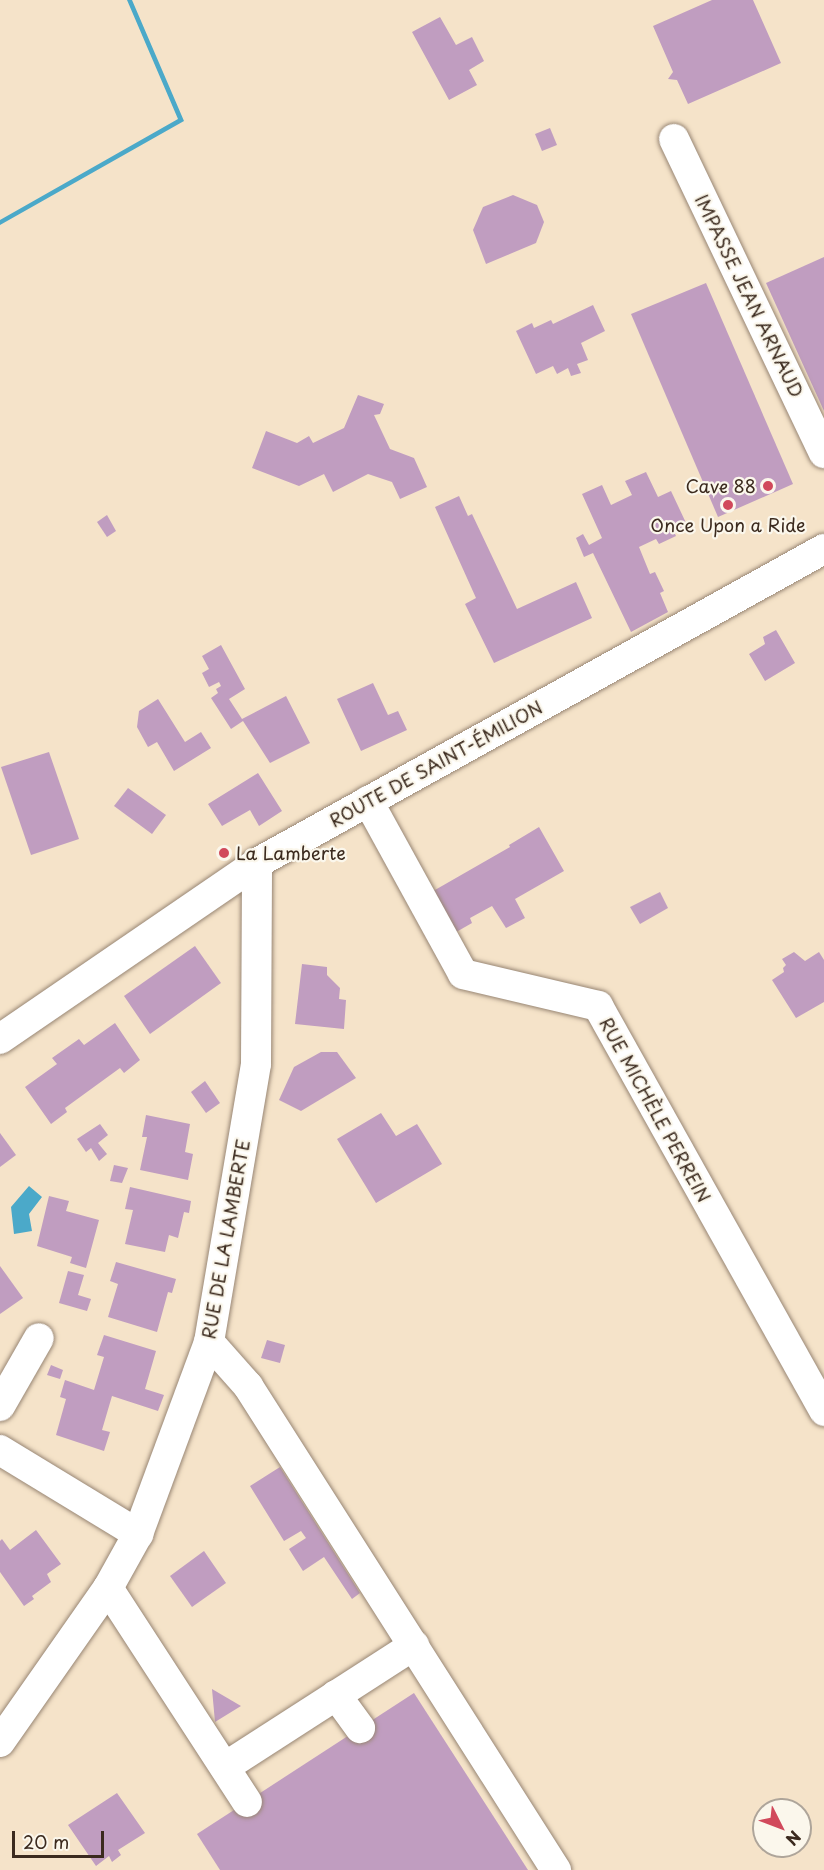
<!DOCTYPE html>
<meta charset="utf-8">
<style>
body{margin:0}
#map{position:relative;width:824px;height:1870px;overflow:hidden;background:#f5e3c9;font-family:"Playpen Sans",sans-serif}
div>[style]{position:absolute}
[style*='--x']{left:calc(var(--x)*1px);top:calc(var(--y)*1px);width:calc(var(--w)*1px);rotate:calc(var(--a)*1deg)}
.water>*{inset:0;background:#4ba9c9}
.building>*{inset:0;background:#c09dc0}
.roads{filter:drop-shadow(0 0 2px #988674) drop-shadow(0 0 2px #988674)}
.minor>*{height:30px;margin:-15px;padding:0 15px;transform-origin:15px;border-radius:15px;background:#fff}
.dots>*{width:16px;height:16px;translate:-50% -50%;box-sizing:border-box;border:3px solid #fbf7ec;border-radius:50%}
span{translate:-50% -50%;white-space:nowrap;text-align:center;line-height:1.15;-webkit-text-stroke:4.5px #fbf7ec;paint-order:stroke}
.street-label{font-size:18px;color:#3b2a1e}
.poi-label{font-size:18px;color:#3b2a1e}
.right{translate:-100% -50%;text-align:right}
.left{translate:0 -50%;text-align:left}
.north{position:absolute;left:752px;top:1798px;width:60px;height:60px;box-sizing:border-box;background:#fbf7ec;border:2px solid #aea59a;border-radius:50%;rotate:132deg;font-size:16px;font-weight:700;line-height:24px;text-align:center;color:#3b2a1e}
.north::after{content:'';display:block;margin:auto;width:21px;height:27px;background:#d1495b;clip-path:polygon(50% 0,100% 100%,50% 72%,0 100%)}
.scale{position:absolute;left:12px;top:1831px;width:92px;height:27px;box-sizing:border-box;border:3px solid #3b2a1e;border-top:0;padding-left:8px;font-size:18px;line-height:21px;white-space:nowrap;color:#3b2a1e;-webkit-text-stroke:4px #fbf7ec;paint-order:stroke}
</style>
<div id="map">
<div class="water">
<i style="clip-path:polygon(127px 0,132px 0,184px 121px,0 225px,0 220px,178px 119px)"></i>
<i style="clip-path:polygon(29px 1186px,42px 1197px,29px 1214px,32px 1231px,14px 1234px,11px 1207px)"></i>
</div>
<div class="building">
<i style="clip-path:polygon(712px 0,753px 0,781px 63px,688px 104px,677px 80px,668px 79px,673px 72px,653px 26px)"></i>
<i style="clip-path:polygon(440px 17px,456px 45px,472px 37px,484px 61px,469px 70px,477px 85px,449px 100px,412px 32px)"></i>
<i style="clip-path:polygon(550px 128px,557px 145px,542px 151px,535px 134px)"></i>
<i style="clip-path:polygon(513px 195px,537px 205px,544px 222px,536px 243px,486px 264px,473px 230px,483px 207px)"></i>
<i style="clip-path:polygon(824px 257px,824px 411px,766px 283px)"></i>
<i style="clip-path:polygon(706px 283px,793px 484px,718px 517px,631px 314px)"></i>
<i style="clip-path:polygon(593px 305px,605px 331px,581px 343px,588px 360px,577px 364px,581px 373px,571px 376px,568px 368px,557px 374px,553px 366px,536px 374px,516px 331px,532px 323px,534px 328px,551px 320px,553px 324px)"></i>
<i style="clip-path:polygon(358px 395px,384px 404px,380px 414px,374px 415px,390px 449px,414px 458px,427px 487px,400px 499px,392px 482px,368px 474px,333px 492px,324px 474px,299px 486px,252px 468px,266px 431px,297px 443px,309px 436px,313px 443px,344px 428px)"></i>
<i style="clip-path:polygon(646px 472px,658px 497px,671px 491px,687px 525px,674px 532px,676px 536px,659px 544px,656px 539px,639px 547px,650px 574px,655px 572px,664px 591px,660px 593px,668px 612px,631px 632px,593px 553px,584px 557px,576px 538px,583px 534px,589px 545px,602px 538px,582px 494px,602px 485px,611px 505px,632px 495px,625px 481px)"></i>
<i style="clip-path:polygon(459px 496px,468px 516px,472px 514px,517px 609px,576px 582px,592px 618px,494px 663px,465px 604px,476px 598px,435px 507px)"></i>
<i style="clip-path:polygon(107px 515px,116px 531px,107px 537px,97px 522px)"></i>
<i style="clip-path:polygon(776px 630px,795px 663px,765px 681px,749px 654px,765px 644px,763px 637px)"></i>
<i style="clip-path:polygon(221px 645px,245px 689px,229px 699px,242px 719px,286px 696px,310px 743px,270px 763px,243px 721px,231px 729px,211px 698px,218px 693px,216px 689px,221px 686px,219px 682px,209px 687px,202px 673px,209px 669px,202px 656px)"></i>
<i style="clip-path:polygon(373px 683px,388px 715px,398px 711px,407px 730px,361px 751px,337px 699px)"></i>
<i style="clip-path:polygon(158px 699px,185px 742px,201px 732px,211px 748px,174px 771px,157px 742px,148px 747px,137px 727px,139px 711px)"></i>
<i style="clip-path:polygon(49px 752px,79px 839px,31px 855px,1px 767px)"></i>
<i style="clip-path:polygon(258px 773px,282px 811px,259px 826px,250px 810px,222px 826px,208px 804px)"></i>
<i style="clip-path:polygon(128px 788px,166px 815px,152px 834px,114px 806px)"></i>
<i style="clip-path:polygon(539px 827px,564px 871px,515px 899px,525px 918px,506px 928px,492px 906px,470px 918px,472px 923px,451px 935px,428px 894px,510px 847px,509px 845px)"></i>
<i style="clip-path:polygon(660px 892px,668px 908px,640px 924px,630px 907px)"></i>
<i style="clip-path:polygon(195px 946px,221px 983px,150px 1034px,124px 996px)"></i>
<i style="clip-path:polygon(794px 952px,805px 961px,819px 952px,824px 960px,824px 1002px,796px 1018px,772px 980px,784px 972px,783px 968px,786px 965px,782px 959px)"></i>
<i style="clip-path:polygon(302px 964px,327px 967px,327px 975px,340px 988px,339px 999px,346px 1000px,344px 1029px,295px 1024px)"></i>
<i style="clip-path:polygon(115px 1023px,140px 1060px,124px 1073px,120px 1068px,65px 1108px,67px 1112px,51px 1124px,25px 1087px,57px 1064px,52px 1058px,79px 1039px,84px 1045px)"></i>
<i style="clip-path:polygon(321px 1052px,337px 1052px,356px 1078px,301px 1111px,279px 1100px,294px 1067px)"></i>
<i style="clip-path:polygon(205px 1081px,220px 1103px,206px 1113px,191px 1092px)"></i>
<i style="clip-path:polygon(381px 1113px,396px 1136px,417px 1124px,442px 1164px,376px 1203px,337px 1139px)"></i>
<i style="clip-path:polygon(146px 1115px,190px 1124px,185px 1152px,193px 1154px,188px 1180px,140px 1170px,147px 1137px,142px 1137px)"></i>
<i style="clip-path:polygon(100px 1124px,108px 1135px,98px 1143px,107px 1154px,99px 1161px,91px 1148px,86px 1152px,77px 1139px)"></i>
<i style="clip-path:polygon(0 1133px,16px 1155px,0 1167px)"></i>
<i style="clip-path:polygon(114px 1165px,128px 1168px,122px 1183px,110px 1181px)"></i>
<i style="clip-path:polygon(130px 1187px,191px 1201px,189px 1213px,184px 1212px,178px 1238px,169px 1235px,165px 1252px,125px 1244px,133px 1210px,125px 1209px)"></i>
<i style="clip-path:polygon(49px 1196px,69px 1201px,66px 1211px,99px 1220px,86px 1268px,70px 1263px,72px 1257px,37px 1246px)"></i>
<i style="clip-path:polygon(116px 1262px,176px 1279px,172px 1293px,168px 1292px,157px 1332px,108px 1317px,118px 1284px,110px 1281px)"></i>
<i style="clip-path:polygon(0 1266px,23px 1298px,0 1314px)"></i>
<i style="clip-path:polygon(68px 1271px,84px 1275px,78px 1295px,91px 1299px,87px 1311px,59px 1303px)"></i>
<i style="clip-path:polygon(104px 1335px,156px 1351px,145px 1389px,164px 1395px,158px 1411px,112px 1396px,102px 1430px,110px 1432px,104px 1451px,56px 1435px,66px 1399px,60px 1397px,65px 1380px,94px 1390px,104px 1357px,97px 1355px)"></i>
<i style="clip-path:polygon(267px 1340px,285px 1345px,280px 1363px,261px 1358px)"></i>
<i style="clip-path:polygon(51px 1365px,63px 1370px,60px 1379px,47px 1375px)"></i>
<i style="clip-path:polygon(280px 1467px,360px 1593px,352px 1599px,324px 1557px,303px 1571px,289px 1549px,306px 1538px,301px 1531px,284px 1541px,250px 1486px)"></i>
<i style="clip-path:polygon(36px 1530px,61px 1564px,47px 1574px,51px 1582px,32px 1596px,34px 1599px,24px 1606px,0 1572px,0 1541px,2px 1539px,10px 1550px)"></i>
<i style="clip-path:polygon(204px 1551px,226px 1583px,192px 1607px,170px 1576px)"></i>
<i style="clip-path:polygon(212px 1689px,241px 1706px,215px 1722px)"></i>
<i style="clip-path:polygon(414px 1693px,528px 1870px,220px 1870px,197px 1834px)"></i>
<i style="clip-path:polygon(117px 1793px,145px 1833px,118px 1850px,121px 1855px,112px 1862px,109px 1856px,96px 1866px,68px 1825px)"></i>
</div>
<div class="roads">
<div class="minor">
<i style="--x:674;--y:139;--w:348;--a:64.5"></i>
<i style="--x:368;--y:801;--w:197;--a:61.2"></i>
<i style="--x:463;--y:974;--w:139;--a:13.3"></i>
<i style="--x:598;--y:1006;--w:464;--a:60.8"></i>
<i style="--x:0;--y:1039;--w:311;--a:-34.4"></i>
<i style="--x:257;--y:863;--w:648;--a:-28.98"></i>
<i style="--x:209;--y:1342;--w:59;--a:48.4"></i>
<i style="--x:248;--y:1386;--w:574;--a:57.53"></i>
<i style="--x:0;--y:1406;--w:78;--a:-60.2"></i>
<i style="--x:0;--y:1450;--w:162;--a:31.3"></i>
<i style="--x:108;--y:1588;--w:255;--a:57"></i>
<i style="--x:336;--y:1695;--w:41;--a:54"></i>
<i style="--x:0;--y:1742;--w:188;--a:-55"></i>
<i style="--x:108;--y:1588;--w:62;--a:-60.9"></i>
<i style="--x:138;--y:1534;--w:205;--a:-69.7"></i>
<i style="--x:209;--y:1342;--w:282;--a:-80.4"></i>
<i style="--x:256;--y:1064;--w:201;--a:-89.7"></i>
<i style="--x:225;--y:1767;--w:225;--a:-32.8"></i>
</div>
</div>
<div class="dots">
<i style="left:768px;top:486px;background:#d1495b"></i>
<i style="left:728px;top:505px;background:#d1495b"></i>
<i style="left:224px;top:853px;background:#d1495b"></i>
</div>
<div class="street-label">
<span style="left:749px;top:296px;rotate:64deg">IMPASSE JEAN ARNAUD</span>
<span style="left:436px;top:764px;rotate:-29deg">ROUTE DE SAINT-ÉMILION</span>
<span style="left:655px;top:1110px;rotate:61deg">RUE MICHÈLE PERREIN</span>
<span style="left:226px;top:1239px;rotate:-80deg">RUE DE LA LAMBERTE</span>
</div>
<div class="poi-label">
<span class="right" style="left:756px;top:486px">Cave 88</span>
<span style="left:728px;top:525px">Once Upon a Ride</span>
<span class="left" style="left:236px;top:853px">La Lamberte</span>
</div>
<div class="north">N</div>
<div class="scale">20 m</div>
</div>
